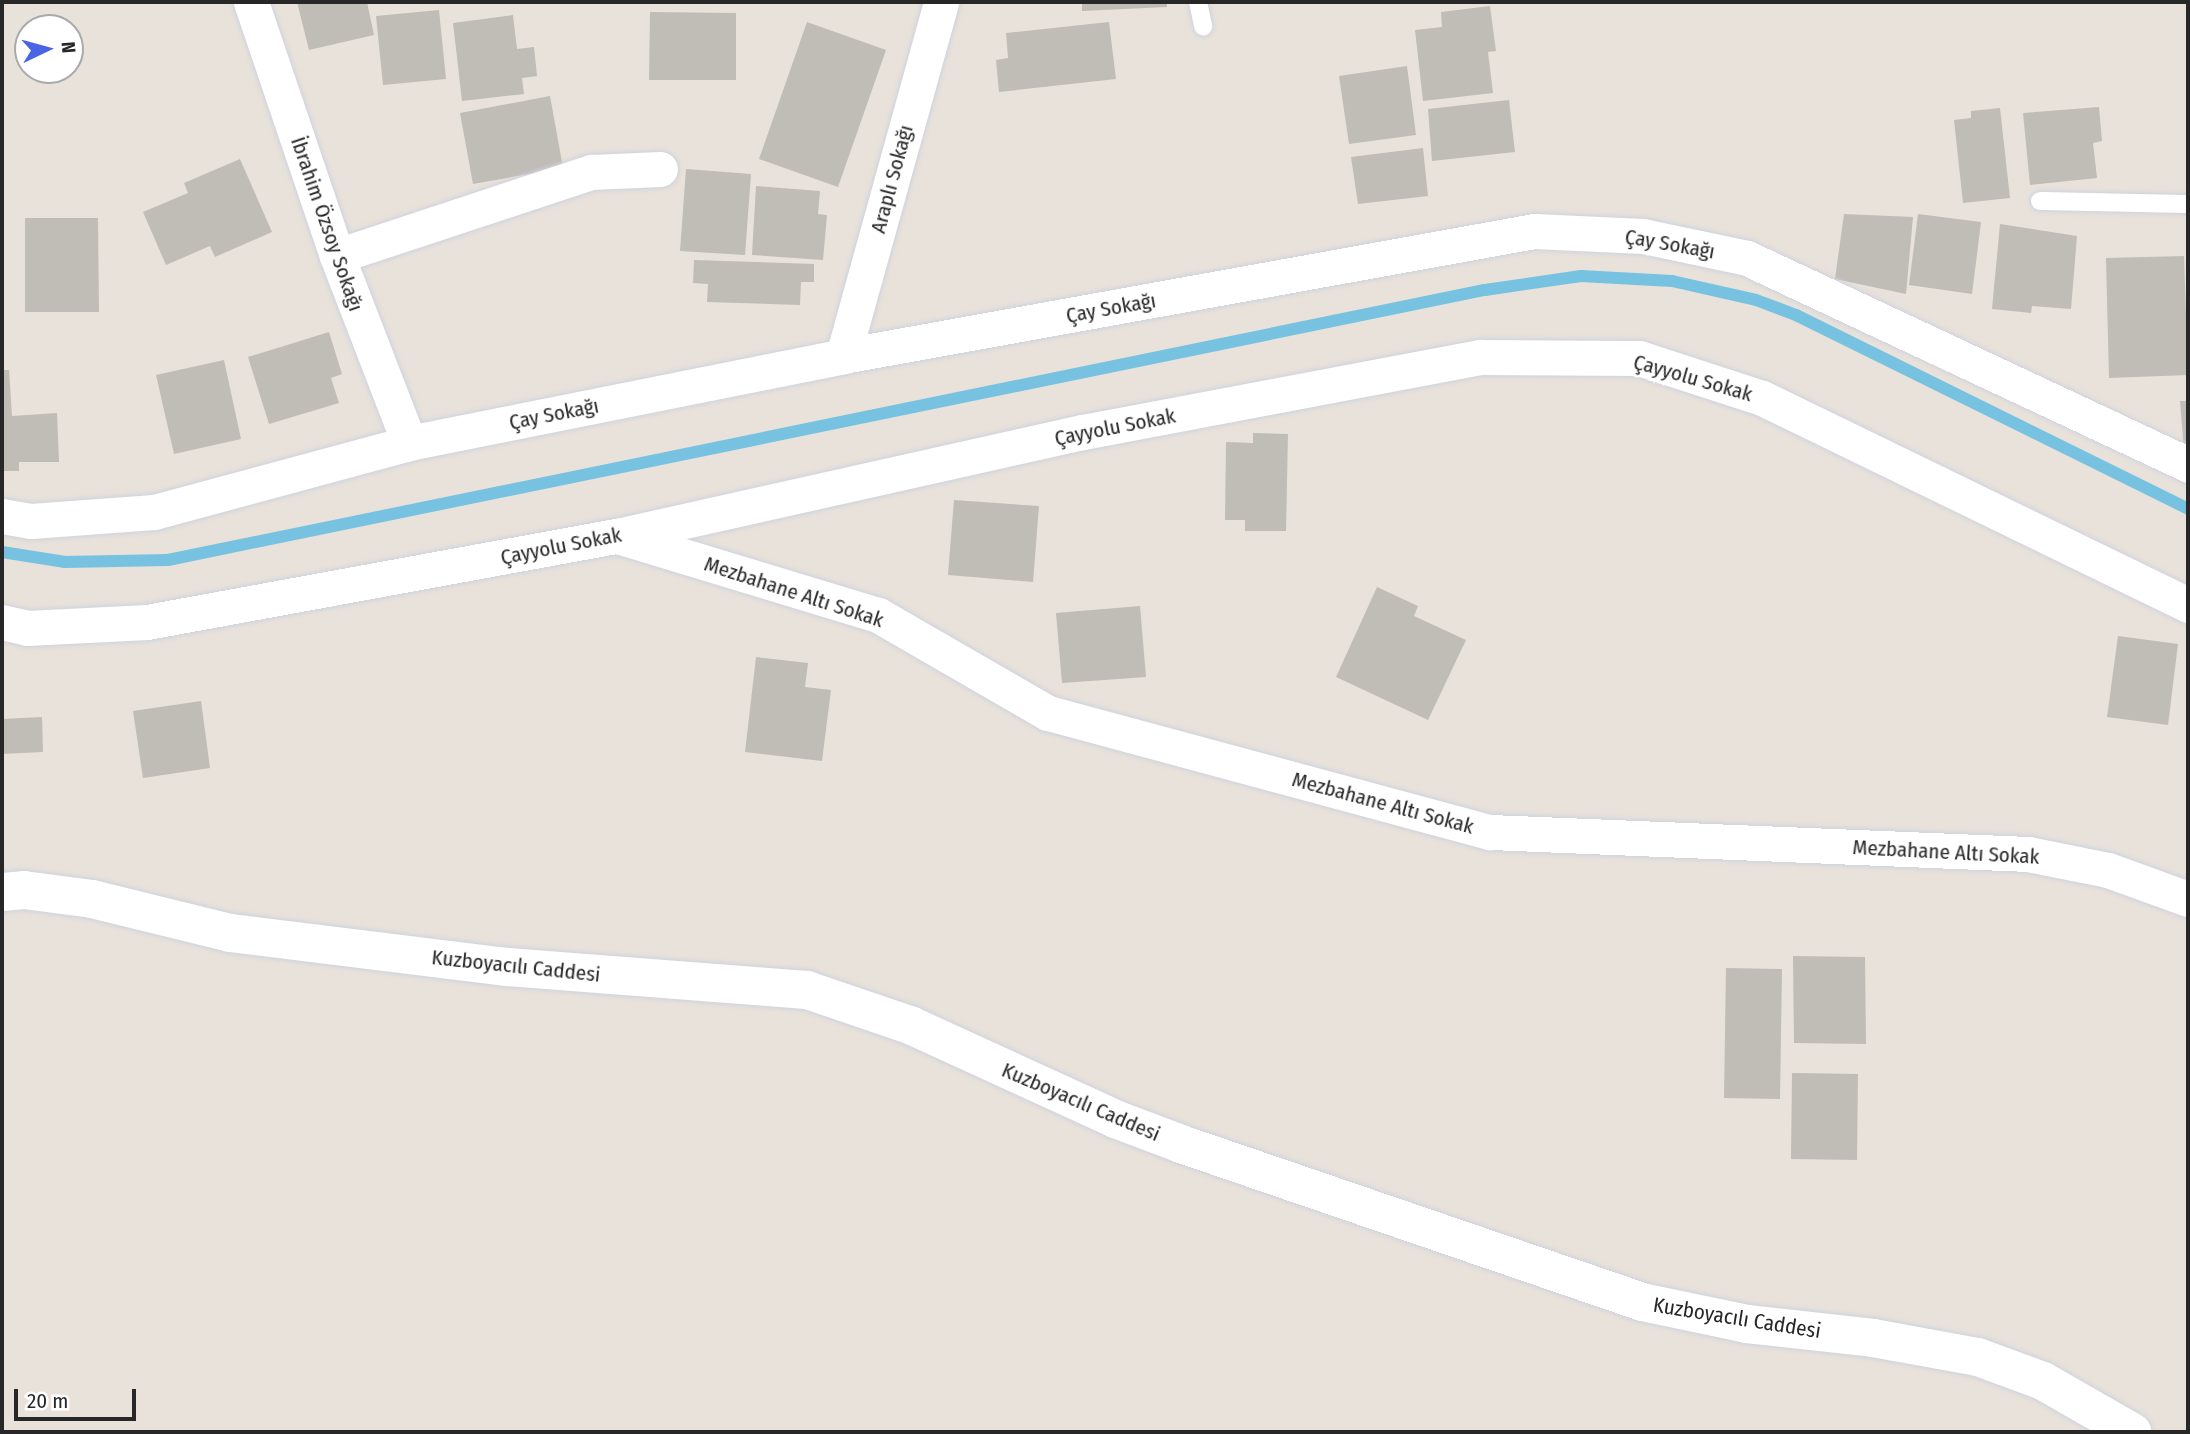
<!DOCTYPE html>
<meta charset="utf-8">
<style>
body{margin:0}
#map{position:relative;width:2190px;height:1434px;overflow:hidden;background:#e8e2da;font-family:"Fira Sans Condensed",sans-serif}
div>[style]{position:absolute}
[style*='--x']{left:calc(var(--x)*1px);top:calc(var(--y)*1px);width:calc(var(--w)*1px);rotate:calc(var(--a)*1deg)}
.stream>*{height:12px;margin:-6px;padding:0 6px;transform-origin:6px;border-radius:6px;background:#77c2e0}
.building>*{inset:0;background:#c0bcb6}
.roads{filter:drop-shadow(0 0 2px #cfd2de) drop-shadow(0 0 2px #cfd2de)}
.service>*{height:18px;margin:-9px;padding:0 9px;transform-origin:9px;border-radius:9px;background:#fff}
.minor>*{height:35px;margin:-17.5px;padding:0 17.5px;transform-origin:17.5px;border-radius:17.5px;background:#fff}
.tertiary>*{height:38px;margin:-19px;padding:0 19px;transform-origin:19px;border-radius:19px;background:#fff}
span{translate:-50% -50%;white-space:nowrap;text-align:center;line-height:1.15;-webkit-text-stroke:6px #fff;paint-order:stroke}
.street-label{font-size:21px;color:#272727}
.frame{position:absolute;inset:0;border:4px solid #272727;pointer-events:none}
.north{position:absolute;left:14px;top:14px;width:70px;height:70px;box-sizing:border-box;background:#fff;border:2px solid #a9a9a9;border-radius:50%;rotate:85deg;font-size:19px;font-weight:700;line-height:28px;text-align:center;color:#272727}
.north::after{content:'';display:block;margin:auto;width:24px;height:32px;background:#4a64e5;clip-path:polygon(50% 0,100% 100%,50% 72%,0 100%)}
.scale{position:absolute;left:14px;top:1389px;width:122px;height:32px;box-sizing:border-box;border:4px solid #272727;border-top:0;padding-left:9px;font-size:21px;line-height:24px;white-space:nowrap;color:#272727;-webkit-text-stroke:5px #fff;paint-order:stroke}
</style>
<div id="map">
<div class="stream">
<i style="--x:2;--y:552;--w:64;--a:9"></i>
<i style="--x:65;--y:562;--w:103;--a:-1.1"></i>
<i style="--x:168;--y:560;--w:1344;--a:-11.59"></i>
<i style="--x:1485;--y:290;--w:97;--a:-8.3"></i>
<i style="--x:1581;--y:276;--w:91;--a:3.1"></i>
<i style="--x:1672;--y:281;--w:86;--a:12.7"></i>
<i style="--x:1756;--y:300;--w:43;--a:20.6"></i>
<i style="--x:1796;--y:315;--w:437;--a:26.3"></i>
</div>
<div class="building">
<i style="clip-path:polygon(297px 2px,367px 2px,374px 35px,309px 50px)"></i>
<i style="clip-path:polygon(1082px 2px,1167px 2px,1167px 7px,1082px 11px)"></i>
<i style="clip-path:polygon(1490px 6px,1496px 51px,1488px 52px,1493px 93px,1423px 101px,1415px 30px,1442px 27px,1441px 12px)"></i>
<i style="clip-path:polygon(439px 10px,446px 79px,383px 85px,376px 16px)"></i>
<i style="clip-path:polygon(650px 12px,736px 13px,736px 80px,649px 80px)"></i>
<i style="clip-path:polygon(513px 15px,517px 49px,534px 47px,537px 76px,522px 78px,524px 94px,462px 101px,453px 23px)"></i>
<i style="clip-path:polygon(807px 22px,886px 50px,838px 187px,759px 159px)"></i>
<i style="clip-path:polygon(1109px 22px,1116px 79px,999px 92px,996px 60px,1008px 58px,1006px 33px)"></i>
<i style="clip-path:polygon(1407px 66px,1416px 135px,1349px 144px,1339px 76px)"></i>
<i style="clip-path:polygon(550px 96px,563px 168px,473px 184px,460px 113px)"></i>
<i style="clip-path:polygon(1509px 100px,1515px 152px,1432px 161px,1428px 109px)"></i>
<i style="clip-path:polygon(2099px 107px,2102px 141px,2093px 143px,2097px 178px,2030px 185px,2023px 113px)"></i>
<i style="clip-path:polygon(2000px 108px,2010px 198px,1963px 203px,1954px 120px,1971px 118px,1971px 111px)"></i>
<i style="clip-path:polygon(1423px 148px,1428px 196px,1358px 204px,1351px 157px)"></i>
<i style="clip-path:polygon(240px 159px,272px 232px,215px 257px,210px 246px,166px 265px,143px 212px,188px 193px,184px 183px)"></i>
<i style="clip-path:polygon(686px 169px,751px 174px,745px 255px,680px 251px)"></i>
<i style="clip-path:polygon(756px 186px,820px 191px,818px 214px,827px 215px,823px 260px,752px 255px)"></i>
<i style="clip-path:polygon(1844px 214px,1913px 217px,1906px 294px,1835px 279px)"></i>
<i style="clip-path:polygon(1918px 214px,1981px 222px,1972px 294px,1909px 285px)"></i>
<i style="clip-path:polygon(25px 218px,98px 218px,99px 312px,25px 312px)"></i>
<i style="clip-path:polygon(2000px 224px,2077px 236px,2071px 309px,2032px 306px,2031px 313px,1992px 309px)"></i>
<i style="clip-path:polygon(2184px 256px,2188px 375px,2109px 378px,2106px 258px)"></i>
<i style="clip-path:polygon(694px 260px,814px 264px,814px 282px,801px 282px,800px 305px,707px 302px,708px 284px,693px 283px)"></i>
<i style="clip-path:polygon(329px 332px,342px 374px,331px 378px,339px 403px,269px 424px,248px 357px)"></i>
<i style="clip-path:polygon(224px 360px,241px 439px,174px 454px,156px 375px)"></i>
<i style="clip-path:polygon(2px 370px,9px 370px,12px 416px,57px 413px,59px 462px,19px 462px,19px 471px,2px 471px)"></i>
<i style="clip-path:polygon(2180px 401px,2188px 401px,2188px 449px,2184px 450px)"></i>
<i style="clip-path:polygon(1253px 433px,1288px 434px,1286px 531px,1245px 531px,1245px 520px,1225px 520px,1226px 442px,1253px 443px)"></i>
<i style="clip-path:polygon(954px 500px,1039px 506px,1033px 582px,948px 575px)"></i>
<i style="clip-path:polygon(1377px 587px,1418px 606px,1414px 616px,1466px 640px,1428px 720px,1336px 677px)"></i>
<i style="clip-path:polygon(1140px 606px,1146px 677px,1062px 683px,1056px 613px)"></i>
<i style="clip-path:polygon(2118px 636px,2178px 644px,2168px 725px,2107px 717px)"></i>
<i style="clip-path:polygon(756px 657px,808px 663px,805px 687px,831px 690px,822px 761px,745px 752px)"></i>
<i style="clip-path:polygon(201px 701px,210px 768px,143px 778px,133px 711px)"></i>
<i style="clip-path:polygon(42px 717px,43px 752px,2px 754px,2px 719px)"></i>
<i style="clip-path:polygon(1793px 956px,1865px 957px,1866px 1044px,1794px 1043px)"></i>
<i style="clip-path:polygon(1726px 968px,1782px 969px,1780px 1099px,1724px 1098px)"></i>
<i style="clip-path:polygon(1792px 1073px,1858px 1074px,1857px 1160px,1791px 1159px)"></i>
</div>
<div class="roads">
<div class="service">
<i style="--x:1198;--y:2;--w:25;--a:78"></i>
<i style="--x:2040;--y:201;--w:148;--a:1.2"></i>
</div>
<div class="minor">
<i style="--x:251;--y:2;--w:268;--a:71.3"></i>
<i style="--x:337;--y:256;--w:200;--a:68.9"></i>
<i style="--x:337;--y:256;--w:268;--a:-18.3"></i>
<i style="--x:591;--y:172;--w:69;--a:-2.5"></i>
<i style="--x:843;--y:356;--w:367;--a:-74.5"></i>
<i style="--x:2;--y:516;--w:29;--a:10"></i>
<i style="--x:31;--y:521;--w:123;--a:-4.2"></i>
<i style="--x:154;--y:512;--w:264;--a:-15.1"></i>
<i style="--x:409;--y:443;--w:443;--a:-11.3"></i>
<i style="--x:843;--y:356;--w:702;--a:-10.25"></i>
<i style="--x:1534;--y:231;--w:109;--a:2.6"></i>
<i style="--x:1643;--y:236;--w:106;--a:11.9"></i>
<i style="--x:1747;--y:258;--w:487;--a:25.1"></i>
<i style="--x:621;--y:537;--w:269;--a:16.9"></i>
<i style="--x:878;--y:615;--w:196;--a:30"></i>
<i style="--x:1048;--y:713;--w:458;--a:15.1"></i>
<i style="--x:1490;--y:832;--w:538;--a:2.34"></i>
<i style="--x:2028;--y:854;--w:82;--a:11.3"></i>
<i style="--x:2108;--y:870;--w:85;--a:19.9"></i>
<i style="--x:2;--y:622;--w:26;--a:13"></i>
<i style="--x:27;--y:628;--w:120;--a:-2.9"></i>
<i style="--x:147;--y:622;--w:478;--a:-10.4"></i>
<i style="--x:617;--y:536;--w:477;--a:-12.6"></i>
<i style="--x:1083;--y:432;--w:404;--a:-10.7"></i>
<i style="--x:1480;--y:357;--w:159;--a:0.4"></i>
<i style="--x:1639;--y:358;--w:129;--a:18"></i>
<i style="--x:1762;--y:398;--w:474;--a:25.9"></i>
</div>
<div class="tertiary">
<i style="--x:2;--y:892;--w:22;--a:-5"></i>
<i style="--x:24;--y:890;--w:69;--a:7.5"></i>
<i style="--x:92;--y:899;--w:142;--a:13.8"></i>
<i style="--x:230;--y:933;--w:279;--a:7"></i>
<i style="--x:507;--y:967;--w:301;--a:4.4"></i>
<i style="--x:807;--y:990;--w:109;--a:18.8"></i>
<i style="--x:910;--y:1025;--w:226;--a:24.6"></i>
<i style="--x:1115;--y:1119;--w:71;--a:20.7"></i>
<i style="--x:1181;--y:1144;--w:487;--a:18.9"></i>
<i style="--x:1642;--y:1302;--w:107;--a:11.8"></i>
<i style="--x:1747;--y:1324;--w:127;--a:6.3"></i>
<i style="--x:1873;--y:1338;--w:107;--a:10.3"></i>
<i style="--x:1978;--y:1357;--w:69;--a:20.3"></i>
<i style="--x:2043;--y:1381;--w:103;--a:29.8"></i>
</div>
</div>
<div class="street-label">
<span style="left:892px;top:179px;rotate:-75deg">Araplı Sokağı</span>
<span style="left:327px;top:224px;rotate:71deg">İbrahim Özsoy Sokağı</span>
<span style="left:1670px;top:244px;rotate:10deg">Çay Sokağı</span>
<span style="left:1111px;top:308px;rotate:-10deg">Çay Sokağı</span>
<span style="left:1693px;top:378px;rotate:16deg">Çayyolu Sokak</span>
<span style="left:554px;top:414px;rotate:-11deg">Çay Sokağı</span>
<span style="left:1115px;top:427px;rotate:-11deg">Çayyolu Sokak</span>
<span style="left:561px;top:546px;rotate:-11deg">Çayyolu Sokak</span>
<span style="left:794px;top:592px;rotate:18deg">Mezbahane Altı Sokak</span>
<span style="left:1383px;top:803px;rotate:15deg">Mezbahane Altı Sokak</span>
<span style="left:1946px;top:852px;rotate:3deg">Mezbahane Altı Sokak</span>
<span style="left:516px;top:966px;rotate:6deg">Kuzboyacılı Caddesi</span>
<span style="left:1081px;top:1102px;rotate:23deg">Kuzboyacılı Caddesi</span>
<span style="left:1737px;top:1318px;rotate:9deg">Kuzboyacılı Caddesi</span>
</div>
<div class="frame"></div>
<div class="north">N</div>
<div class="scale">20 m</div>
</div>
